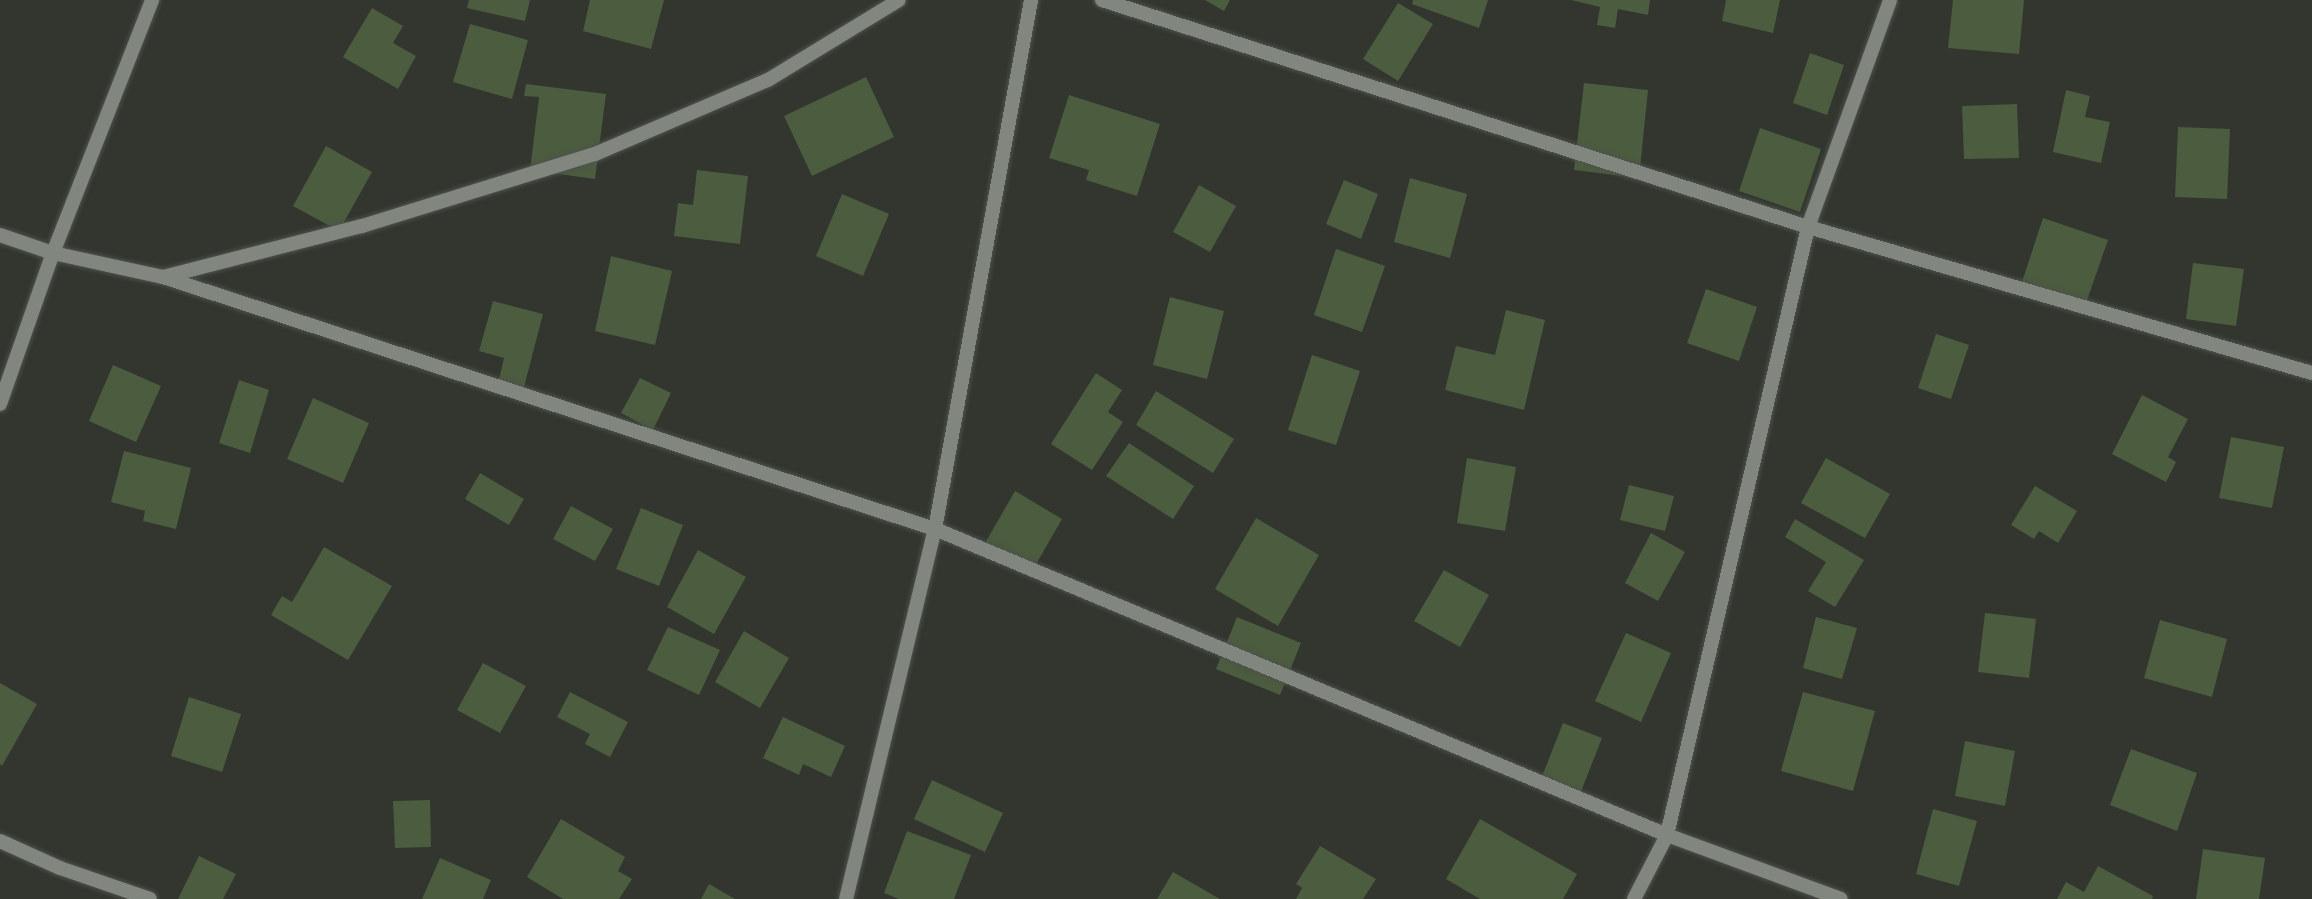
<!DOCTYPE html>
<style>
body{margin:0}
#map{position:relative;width:2312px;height:899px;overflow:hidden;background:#32362f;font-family:"DejaVu Sans",sans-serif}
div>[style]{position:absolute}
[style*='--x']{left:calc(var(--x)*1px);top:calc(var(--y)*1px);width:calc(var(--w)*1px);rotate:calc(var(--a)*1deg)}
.building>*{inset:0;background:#4c5c3f}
.roads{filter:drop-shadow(0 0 2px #4e524c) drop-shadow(0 0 2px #4e524c)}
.minor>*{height:14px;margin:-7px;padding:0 7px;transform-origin:7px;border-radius:7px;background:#81867e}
span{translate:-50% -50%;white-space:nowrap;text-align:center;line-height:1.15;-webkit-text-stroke:5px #282c25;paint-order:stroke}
</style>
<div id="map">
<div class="building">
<i style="clip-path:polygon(469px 0,530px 0,525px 21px,467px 8px)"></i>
<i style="clip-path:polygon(590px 0,664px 0,651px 49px,583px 31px)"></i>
<i style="clip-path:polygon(1205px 0,1230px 0,1224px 11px)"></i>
<i style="clip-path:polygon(1413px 0,1488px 0,1479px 28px,1412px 4px)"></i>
<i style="clip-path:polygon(1571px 0,1650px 0,1648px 15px,1618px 9px,1615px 28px,1597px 25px,1600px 7px)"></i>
<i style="clip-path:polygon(1726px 0,1780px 0,1773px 33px,1722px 21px)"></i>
<i style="clip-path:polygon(1953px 0,2024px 0,2019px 54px,1948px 48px)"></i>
<i style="clip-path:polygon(1398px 3px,1433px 24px,1398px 81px,1363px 59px)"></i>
<i style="clip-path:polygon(372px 8px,403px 26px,393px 43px,416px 56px,398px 89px,343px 57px)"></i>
<i style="clip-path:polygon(470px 24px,528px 40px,512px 99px,453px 82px)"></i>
<i style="clip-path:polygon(1810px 53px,1844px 65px,1827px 115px,1793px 103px)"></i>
<i style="clip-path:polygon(866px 77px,894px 137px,812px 176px,784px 116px)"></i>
<i style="clip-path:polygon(1584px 83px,1648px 90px,1639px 178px,1574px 170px)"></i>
<i style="clip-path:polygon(526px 84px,606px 94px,595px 179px,530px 170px,539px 97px,524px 96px)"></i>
<i style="clip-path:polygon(2066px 90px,2090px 96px,2085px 117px,2110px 122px,2101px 163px,2053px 152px)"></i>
<i style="clip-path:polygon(1069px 95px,1160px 124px,1137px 196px,1086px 180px,1089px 170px,1049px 158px)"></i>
<i style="clip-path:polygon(2017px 104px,2019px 158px,1964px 159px,1962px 106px)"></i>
<i style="clip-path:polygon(2178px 127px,2230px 129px,2227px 199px,2175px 197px)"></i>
<i style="clip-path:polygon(1760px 128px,1821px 149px,1800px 212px,1739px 191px)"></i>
<i style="clip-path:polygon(326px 146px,372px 172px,339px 231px,293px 206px)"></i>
<i style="clip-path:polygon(697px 170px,748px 176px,740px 244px,674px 236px,678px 203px,693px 205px)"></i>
<i style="clip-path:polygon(1410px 178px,1467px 194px,1450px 258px,1394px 242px)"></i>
<i style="clip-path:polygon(1344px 180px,1378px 194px,1361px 239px,1326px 224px)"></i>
<i style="clip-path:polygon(1199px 185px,1236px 206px,1210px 252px,1173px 232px)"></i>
<i style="clip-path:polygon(842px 194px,889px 214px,863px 276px,816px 256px)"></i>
<i style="clip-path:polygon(2043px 218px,2108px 240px,2085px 306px,2021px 285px)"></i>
<i style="clip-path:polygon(1336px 249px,1385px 266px,1362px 332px,1314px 315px)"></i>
<i style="clip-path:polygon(611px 256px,672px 271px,655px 345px,595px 331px)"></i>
<i style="clip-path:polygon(2193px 263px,2244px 269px,2236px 326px,2186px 319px)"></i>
<i style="clip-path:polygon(1706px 289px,1757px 307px,1739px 361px,1687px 343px)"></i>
<i style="clip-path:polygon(1170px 297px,1224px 311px,1207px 379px,1153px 365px)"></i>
<i style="clip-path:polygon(493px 301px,543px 314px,523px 391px,498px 384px,504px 358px,479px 351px)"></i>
<i style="clip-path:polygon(1506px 310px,1545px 320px,1524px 410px,1445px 390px,1456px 346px,1495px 355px)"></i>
<i style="clip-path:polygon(1936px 334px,1969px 345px,1951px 399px,1918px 388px)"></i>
<i style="clip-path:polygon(1312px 355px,1360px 371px,1336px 445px,1288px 430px)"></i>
<i style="clip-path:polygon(113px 365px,161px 386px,136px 442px,89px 421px)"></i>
<i style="clip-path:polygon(1096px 373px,1122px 390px,1108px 412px,1123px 422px,1092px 470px,1051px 444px)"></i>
<i style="clip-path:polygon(640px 378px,671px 393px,653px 430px,621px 413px)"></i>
<i style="clip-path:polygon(239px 380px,269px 390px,250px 453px,219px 443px)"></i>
<i style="clip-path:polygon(1156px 391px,1234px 439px,1213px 473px,1136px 425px)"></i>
<i style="clip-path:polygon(2142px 395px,2188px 419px,2168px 457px,2176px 462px,2166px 482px,2112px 454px)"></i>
<i style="clip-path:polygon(313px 398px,369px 423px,343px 483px,287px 459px)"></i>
<i style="clip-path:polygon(2231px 437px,2284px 447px,2272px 508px,2219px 498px)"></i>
<i style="clip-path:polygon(1129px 443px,1194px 486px,1173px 519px,1106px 476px)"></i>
<i style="clip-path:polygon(124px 451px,191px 468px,176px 529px,143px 521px,145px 511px,111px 502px)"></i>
<i style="clip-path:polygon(1467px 458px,1516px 467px,1505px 531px,1457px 523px)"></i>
<i style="clip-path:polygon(1826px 458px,1890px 494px,1865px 538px,1801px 503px)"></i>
<i style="clip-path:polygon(480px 473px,524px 499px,509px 525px,465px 499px)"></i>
<i style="clip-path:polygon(1629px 485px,1674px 496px,1665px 531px,1620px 520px)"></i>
<i style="clip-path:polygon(2035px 486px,2077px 511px,2058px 543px,2039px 531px,2034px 539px,2011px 525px)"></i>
<i style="clip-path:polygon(1015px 491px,1062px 519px,1031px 573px,984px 545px)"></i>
<i style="clip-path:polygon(571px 506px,613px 529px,595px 561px,553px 539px)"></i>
<i style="clip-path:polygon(641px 508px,683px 525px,659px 586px,616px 569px)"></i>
<i style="clip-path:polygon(1256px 518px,1319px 555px,1278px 626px,1215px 589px)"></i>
<i style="clip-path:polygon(1795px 519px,1864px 560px,1835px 607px,1808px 591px,1826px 562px,1785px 537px)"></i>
<i style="clip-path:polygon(1651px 533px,1685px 552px,1658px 601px,1625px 583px)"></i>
<i style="clip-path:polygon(324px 547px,392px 586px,348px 660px,271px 615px,282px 596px,292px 602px)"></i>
<i style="clip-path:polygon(698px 550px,746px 577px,714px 634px,667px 607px)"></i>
<i style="clip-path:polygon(1444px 570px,1489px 595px,1460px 647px,1414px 621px)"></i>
<i style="clip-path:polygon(1985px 613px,2036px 619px,2029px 678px,1978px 672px)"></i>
<i style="clip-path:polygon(1237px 617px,1301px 643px,1280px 695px,1216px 669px)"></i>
<i style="clip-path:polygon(1816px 617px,1857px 628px,1842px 679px,1803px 668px)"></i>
<i style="clip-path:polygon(2160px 620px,2227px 639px,2212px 697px,2144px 678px)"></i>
<i style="clip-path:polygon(668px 627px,720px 650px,699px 695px,647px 670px)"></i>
<i style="clip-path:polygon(744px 631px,789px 658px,760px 708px,715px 682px)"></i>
<i style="clip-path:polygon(1626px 633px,1671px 653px,1641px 722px,1595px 701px)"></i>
<i style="clip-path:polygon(483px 663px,526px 686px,500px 733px,457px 710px)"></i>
<i style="clip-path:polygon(0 683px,37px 704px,2px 766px,0 764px)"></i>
<i style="clip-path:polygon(570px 692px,628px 722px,610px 757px,585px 744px,590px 734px,557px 717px)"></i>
<i style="clip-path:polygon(1803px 692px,1875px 711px,1853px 791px,1781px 771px)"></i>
<i style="clip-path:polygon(189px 697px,241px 714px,222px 772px,171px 756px)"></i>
<i style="clip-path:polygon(783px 717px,845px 746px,831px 777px,803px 764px,799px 775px,763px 758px)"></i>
<i style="clip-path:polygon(1563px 723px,1602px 738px,1578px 799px,1539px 784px)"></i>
<i style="clip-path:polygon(1965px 741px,2015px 751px,2005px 806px,1955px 796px)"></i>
<i style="clip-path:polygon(2131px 749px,2197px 773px,2177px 831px,2110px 805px)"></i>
<i style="clip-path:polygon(932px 780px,1003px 813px,985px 852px,914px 819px)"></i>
<i style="clip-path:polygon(430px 800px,431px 847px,395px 848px,393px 801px)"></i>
<i style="clip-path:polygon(1933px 809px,1977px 821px,1959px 886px,1916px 874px)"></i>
<i style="clip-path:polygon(561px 819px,625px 857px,618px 871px,632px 879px,619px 899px,563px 899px,527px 877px)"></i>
<i style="clip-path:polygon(1480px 819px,1577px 874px,1563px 899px,1480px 899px,1446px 879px)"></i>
<i style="clip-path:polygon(907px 831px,971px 855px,954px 899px,899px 899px,884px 893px)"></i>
<i style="clip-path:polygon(1320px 846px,1376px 879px,1363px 899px,1296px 899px,1302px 888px,1296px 884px)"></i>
<i style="clip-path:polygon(2203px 849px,2265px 858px,2259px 899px,2196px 899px)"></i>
<i style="clip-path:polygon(199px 856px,236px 874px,223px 899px,178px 899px)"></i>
<i style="clip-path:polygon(440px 858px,491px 880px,483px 899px,422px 899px)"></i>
<i style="clip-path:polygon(2098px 866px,2153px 896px,2152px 899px,2057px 899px,2066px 882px,2084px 892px)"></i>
<i style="clip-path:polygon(1173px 872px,1220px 899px,1157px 899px)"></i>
<i style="clip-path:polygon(709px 884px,735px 899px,701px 899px)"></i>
</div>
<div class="roads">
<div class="minor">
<i style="--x:1102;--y:0;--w:742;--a:17.82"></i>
<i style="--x:1808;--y:227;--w:525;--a:16.16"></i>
<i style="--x:0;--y:235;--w:56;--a:18.8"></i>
<i style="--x:53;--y:253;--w:113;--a:12.3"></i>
<i style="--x:163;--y:277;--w:205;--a:-14.4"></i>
<i style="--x:362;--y:226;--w:244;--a:-17.2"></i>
<i style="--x:595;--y:154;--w:188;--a:-23.2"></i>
<i style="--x:768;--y:80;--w:153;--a:-31.4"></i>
<i style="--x:163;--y:277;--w:812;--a:18.08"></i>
<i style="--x:935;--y:529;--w:793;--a:22.69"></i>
<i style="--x:1667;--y:835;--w:185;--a:20.2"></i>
<i style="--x:0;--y:404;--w:160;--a:-70.7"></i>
<i style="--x:53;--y:253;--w:272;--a:-68.6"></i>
<i style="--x:0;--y:841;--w:66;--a:24.2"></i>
<i style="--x:60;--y:868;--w:95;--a:19"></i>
<i style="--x:846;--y:899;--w:381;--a:-76.5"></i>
<i style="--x:935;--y:529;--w:538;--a:-79.71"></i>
<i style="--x:1634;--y:899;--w:72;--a:-62.7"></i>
<i style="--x:1667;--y:835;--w:624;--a:-76.94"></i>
<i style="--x:1808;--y:227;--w:241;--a:-70.1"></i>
</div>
</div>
</div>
